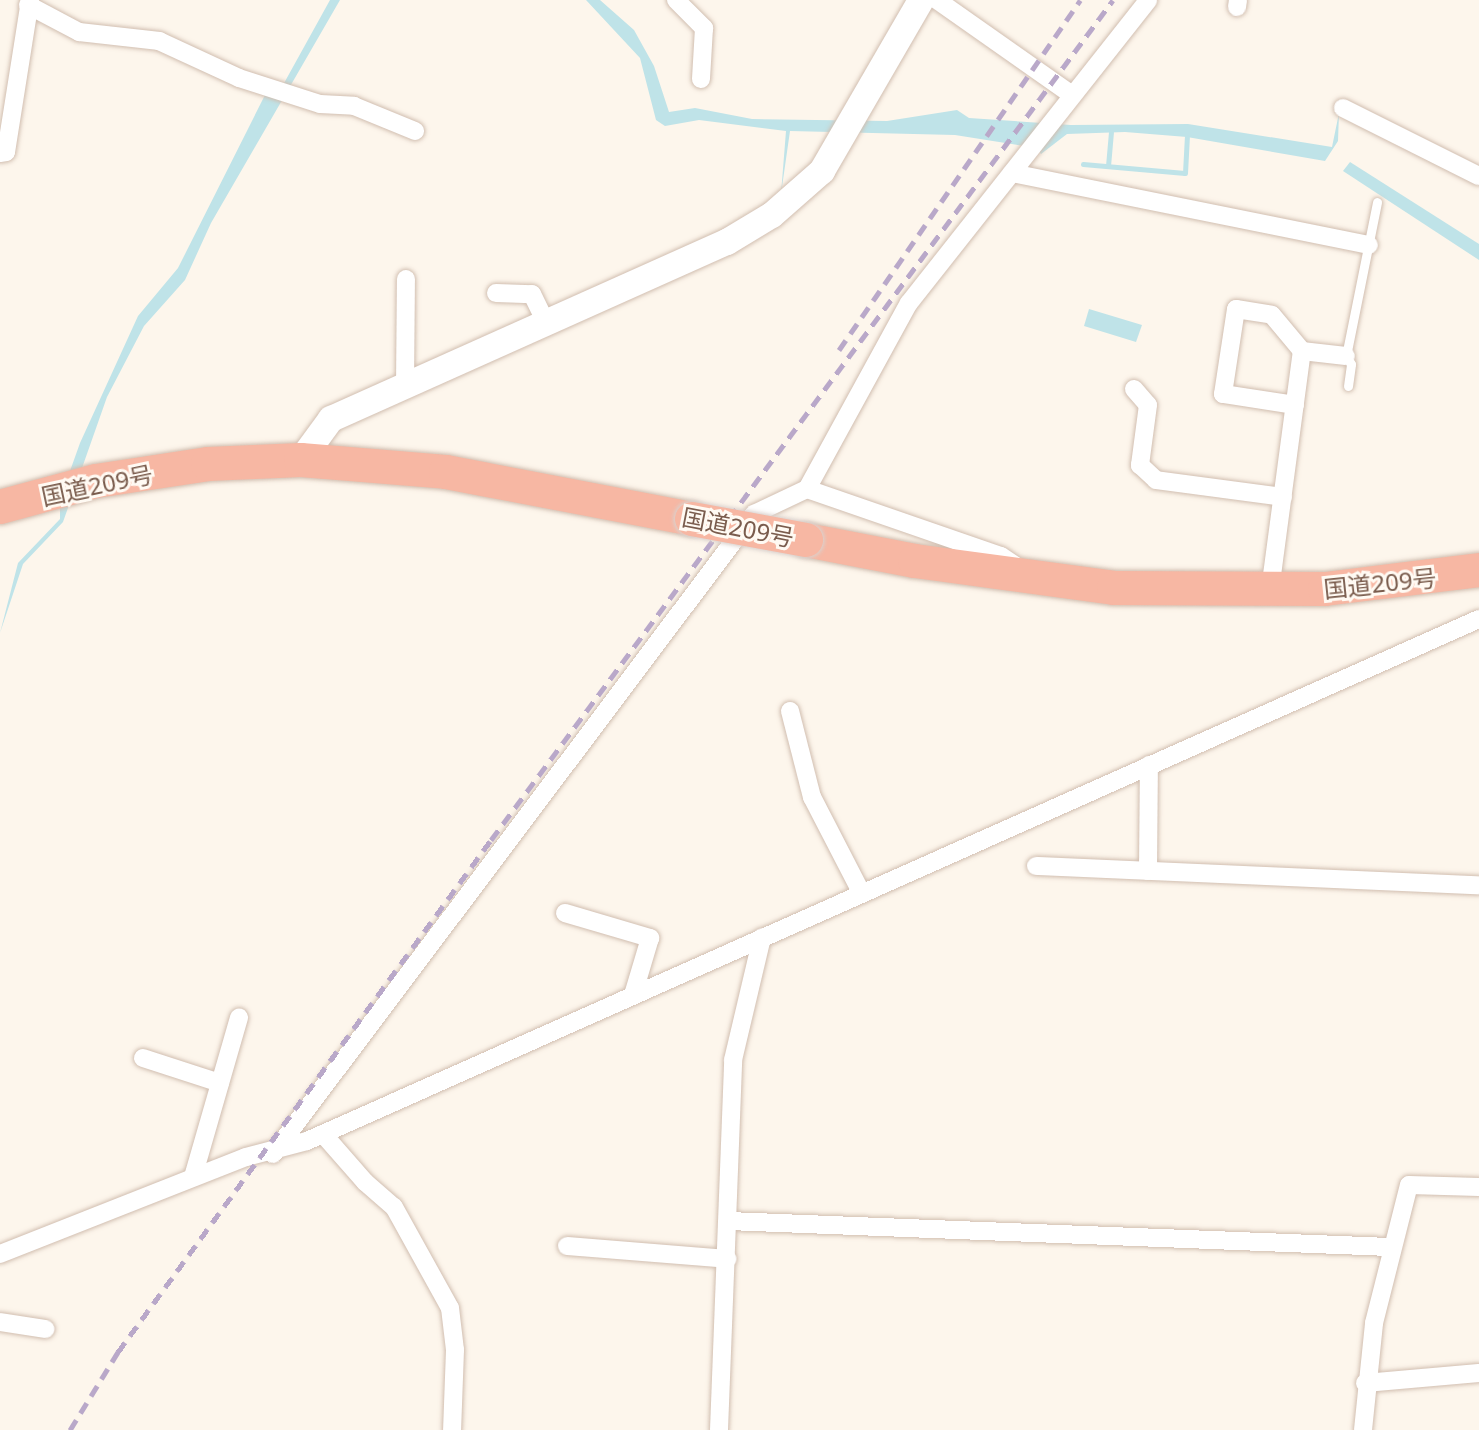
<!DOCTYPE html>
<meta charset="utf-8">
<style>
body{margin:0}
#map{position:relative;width:1479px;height:1430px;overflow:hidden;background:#fdf6ec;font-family:"Noto Sans","Noto Sans JP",sans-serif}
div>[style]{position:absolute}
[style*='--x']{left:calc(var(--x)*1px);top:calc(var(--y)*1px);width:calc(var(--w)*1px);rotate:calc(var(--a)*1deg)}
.water>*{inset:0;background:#bfe3e8}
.stream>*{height:5px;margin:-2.5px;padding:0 2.5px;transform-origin:2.5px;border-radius:2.5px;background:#bfe3e8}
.roads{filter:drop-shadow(0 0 2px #d1beb0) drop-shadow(0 0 2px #d1beb0)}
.lane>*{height:9px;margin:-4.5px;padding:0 4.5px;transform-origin:4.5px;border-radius:4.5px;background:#fff}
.street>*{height:18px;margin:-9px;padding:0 9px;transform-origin:9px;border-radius:9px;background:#fff}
.secondary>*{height:26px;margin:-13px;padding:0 13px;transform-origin:13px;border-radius:13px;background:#fff}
.highway>*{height:34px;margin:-17px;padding:0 17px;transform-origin:17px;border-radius:17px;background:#f7b7a3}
.rail>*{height:5px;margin-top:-2.5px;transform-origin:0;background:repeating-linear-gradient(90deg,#b9a8c9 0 12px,transparent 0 20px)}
.bridges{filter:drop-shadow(0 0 2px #dad1cd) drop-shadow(0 0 2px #dad1cd)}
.highway-bridge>*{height:34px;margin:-17px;padding:0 17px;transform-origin:17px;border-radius:17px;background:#f7b7a3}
span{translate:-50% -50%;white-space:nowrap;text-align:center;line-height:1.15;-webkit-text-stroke:6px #fffaf3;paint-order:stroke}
.street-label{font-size:24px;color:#7a5c4d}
</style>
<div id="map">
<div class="water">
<i style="clip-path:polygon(330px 0,340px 0,211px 223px,185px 280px,144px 326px,107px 397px,63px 522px,23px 564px,0 633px,18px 563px,60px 519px,60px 499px,80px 443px,138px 316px,178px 268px,265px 95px,278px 94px)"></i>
<i style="clip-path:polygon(586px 0,600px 0,634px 30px,654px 66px,669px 112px,695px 108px,752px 119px,887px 121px,957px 110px,969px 118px,1071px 125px,1188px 124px,1332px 147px,1339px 113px,1338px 141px,1325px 161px,1187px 137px,1125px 132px,1067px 134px,1041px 154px,1037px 148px,955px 135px,790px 131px,781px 194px,786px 131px,699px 120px,665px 126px,656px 120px,640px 58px)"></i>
<i style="clip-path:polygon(1350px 162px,1479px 244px,1479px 260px,1343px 171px)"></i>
<i style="clip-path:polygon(1089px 309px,1142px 325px,1136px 342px,1084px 326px)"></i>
</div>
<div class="stream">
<i style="--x:1083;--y:164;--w:102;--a:5"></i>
<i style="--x:1185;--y:173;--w:36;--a:-87"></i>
<i style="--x:1108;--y:166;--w:34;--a:-85"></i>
</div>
<div class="roads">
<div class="lane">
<i style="--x:1348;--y:386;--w:22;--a:-82"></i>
<i style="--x:1351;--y:364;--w:9;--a:-122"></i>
<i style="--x:1346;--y:356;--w:157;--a:-78.6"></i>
</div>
<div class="street">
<i style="--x:676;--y:0;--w:40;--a:45"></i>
<i style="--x:704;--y:28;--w:51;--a:93.4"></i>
<i style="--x:937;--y:0;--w:165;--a:35.1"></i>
<i style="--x:28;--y:5;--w:58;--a:27.9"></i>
<i style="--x:79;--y:32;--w:81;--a:6.4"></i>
<i style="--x:159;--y:41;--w:88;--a:24.8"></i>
<i style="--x:239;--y:78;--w:85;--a:17.8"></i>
<i style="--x:320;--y:104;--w:34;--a:3"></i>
<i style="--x:354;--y:106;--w:66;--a:22.3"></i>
<i style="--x:1237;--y:7;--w:7;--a:-82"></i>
<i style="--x:1343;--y:108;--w:152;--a:26.6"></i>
<i style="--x:0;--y:153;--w:6;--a:-9"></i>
<i style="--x:6;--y:152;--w:154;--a:-81"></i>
<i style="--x:1012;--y:173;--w:364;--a:11.4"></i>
<i style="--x:496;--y:293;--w:36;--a:2"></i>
<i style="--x:532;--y:294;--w:32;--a:64"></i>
<i style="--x:405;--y:387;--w:108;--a:-89.5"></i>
<i style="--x:1134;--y:389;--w:21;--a:49"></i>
<i style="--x:1148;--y:405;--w:61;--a:97.6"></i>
<i style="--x:1140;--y:465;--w:22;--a:43"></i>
<i style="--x:1156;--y:480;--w:128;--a:7.6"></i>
<i style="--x:1295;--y:405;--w:73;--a:-171.3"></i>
<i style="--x:1223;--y:394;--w:86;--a:-81.3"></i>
<i style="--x:1236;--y:309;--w:36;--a:9"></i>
<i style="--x:1272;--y:315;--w:47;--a:50.2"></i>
<i style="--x:807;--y:489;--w:205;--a:19.1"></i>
<i style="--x:1001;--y:556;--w:22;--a:34"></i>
<i style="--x:1270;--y:590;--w:241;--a:-82.4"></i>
<i style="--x:1302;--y:351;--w:44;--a:6.5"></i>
<i style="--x:790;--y:711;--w:89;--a:75.7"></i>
<i style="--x:812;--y:797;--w:109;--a:62.7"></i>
<i style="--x:1036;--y:866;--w:443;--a:2.5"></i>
<i style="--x:1148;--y:871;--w:106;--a:-89.5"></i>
<i style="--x:565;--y:913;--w:89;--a:16.4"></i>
<i style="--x:650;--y:938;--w:59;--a:106.6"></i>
<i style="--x:143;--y:1058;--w:81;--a:18"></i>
<i style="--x:323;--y:1134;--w:64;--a:48.8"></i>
<i style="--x:365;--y:1182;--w:38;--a:41"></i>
<i style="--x:394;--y:1207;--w:115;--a:61"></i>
<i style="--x:450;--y:1308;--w:42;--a:83.2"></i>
<i style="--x:455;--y:1350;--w:80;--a:92.1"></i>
<i style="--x:273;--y:1154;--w:801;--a:-53.07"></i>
<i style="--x:754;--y:514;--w:59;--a:-25.3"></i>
<i style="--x:807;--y:489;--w:212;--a:-61.3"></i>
<i style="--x:909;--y:303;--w:386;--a:-51.7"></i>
<i style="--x:193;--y:1177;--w:166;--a:-73.9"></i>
<i style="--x:728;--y:1221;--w:664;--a:2.25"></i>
<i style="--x:567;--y:1246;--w:161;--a:4.6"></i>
<i style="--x:0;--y:1254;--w:264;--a:-21.5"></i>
<i style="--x:246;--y:1157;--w:63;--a:-14.7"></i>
<i style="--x:307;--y:1141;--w:1283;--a:-24.01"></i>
<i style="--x:0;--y:1322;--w:46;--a:8.8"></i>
<i style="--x:1365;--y:1383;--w:114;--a:-5"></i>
<i style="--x:719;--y:1430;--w:370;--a:-87.8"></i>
<i style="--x:733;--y:1060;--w:126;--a:-76.7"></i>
<i style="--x:1363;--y:1430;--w:108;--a:-84.1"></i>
<i style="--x:1374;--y:1323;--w:142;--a:-75.8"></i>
<i style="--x:1409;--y:1185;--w:70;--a:1.6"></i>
</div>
<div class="secondary">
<i style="--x:301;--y:460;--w:51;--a:-53.8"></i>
<i style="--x:331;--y:419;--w:434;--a:-24.1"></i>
<i style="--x:727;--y:242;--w:52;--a:-31"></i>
<i style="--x:772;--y:215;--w:67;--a:-41.3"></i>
<i style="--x:822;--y:171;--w:198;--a:-59.9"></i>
</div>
<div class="highway">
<i style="--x:0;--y:507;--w:99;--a:-15.2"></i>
<i style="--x:96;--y:481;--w:113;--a:-8.6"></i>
<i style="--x:208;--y:464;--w:93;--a:-2.5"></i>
<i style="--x:301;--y:460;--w:145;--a:4.7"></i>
<i style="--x:446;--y:472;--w:250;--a:10.8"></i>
<i style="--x:806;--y:540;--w:111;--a:10.9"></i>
<i style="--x:915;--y:561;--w:201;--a:7.7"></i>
<i style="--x:1114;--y:588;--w:211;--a:0.3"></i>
<i style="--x:1325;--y:589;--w:155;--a:-7"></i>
</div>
</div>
<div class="rail">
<i style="--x:839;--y:350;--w:425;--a:-55.4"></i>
<i style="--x:70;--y:1430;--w:92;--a:-58.4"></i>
<i style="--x:118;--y:1352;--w:633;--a:-53.93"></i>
<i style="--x:491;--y:840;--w:1045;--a:-53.48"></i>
</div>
<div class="bridges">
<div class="highway-bridge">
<i style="--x:692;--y:519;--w:116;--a:10.4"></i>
</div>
</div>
<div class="street-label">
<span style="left:97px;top:485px;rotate:-12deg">国道209号</span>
<span style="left:738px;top:527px;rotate:11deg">国道209号</span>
<span style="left:1380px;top:583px;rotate:-6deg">国道209号</span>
</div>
</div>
